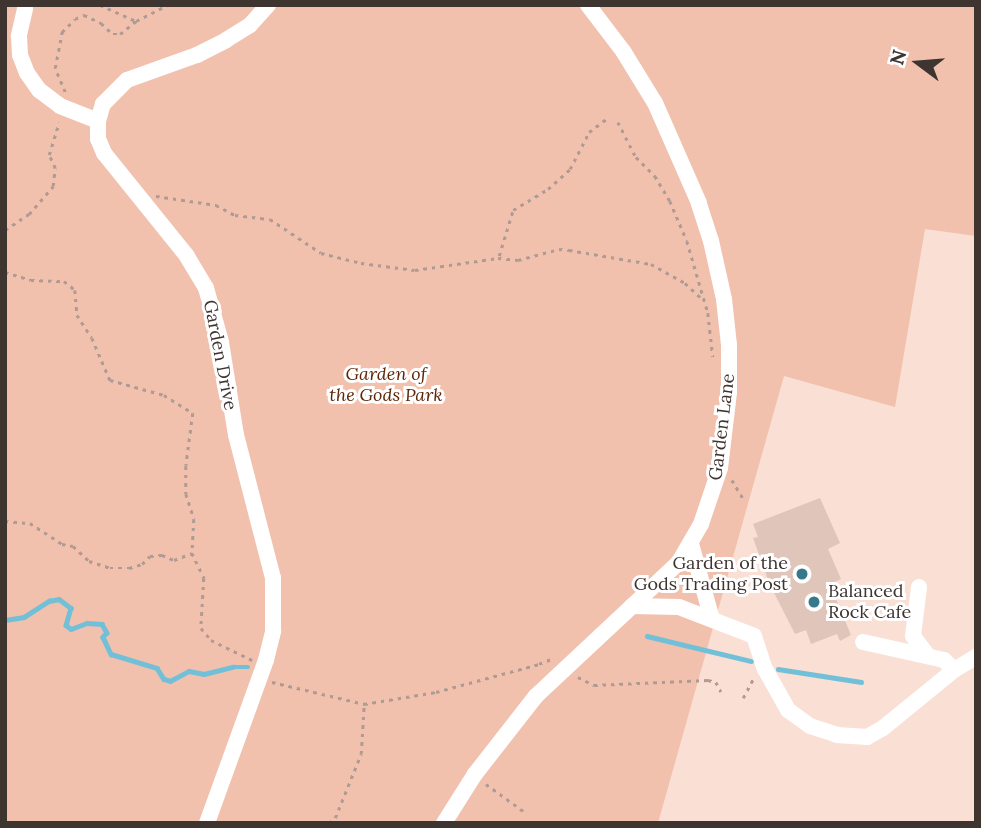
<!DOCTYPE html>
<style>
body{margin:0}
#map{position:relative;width:981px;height:828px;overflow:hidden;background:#fadfd4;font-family:Lora,serif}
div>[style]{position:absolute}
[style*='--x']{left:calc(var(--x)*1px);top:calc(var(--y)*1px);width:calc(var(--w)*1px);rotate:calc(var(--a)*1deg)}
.green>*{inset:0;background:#f1c1ad}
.stream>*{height:4.5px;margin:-2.25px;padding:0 2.25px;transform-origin:2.25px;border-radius:2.25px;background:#71c0d8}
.building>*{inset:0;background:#e0c5bb}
.path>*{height:2.5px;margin-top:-1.25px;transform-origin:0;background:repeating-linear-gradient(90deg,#af9b93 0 3.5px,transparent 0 8.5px)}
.minor>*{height:16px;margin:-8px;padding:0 8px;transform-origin:8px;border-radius:8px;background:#fff}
.dots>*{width:19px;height:19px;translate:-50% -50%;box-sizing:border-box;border:4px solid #fff;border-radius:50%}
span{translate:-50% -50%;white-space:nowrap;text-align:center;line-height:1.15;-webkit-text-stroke:6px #fff;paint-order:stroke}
.street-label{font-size:18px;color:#3e3430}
.park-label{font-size:18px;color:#5e2508;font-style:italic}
.poi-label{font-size:18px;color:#3e3430}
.right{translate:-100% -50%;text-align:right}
.left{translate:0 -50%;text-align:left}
.frame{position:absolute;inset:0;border:7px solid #3e3430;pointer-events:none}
.north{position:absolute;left:883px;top:28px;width:70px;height:70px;-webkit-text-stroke:5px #fff;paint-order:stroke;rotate:286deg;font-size:19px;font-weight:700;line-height:28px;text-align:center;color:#3e3430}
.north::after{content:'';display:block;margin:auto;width:24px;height:32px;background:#3e3430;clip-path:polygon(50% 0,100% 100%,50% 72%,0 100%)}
</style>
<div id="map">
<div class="green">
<i style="clip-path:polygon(5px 5px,976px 5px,976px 236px,925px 229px,895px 407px,784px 376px,658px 823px,5px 823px)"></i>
</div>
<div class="stream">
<i style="--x:5;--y:620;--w:19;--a:-9"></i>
<i style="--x:24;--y:617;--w:30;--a:-33"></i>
<i style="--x:49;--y:601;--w:10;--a:-11"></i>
<i style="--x:59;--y:599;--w:15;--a:37"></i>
<i style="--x:71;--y:608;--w:18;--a:106"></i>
<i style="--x:66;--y:625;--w:6;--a:39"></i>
<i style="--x:71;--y:629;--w:17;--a:-21"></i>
<i style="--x:87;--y:623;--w:15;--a:4"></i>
<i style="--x:102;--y:624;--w:10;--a:61"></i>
<i style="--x:107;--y:633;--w:6;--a:135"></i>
<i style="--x:103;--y:637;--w:19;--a:65"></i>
<i style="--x:111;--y:654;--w:48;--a:16.9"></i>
<i style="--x:157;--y:668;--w:13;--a:58"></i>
<i style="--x:164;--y:679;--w:6;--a:18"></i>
<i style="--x:170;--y:681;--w:21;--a:-28"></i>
<i style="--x:189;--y:671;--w:15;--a:11"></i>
<i style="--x:204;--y:674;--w:30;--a:-14"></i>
<i style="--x:233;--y:667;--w:15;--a:0"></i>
<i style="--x:647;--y:636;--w:107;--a:13.5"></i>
<i style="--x:778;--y:669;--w:84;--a:8.9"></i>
</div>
<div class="building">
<i style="clip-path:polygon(820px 498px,840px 543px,828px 549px,841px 579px,830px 584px,851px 635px,840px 641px,837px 634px,811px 644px,806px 630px,795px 634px,770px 585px,753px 538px,758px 537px,753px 524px)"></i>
</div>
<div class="path">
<i style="--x:100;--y:5;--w:39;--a:24"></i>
<i style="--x:65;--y:92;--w:26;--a:-113"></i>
<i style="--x:55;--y:68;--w:37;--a:-79"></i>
<i style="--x:62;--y:32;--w:18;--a:-45"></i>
<i style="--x:75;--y:19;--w:10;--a:-24"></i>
<i style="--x:84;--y:15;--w:19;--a:25"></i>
<i style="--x:101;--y:23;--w:16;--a:43"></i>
<i style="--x:113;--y:34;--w:7;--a:0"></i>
<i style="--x:120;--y:34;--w:21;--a:-39"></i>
<i style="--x:136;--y:21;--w:36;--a:-27"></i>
<i style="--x:618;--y:122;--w:39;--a:63"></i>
<i style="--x:636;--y:157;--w:27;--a:45"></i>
<i style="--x:655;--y:176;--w:29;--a:59"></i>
<i style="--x:670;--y:201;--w:43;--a:67"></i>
<i style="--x:687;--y:241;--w:75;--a:73.7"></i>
<i style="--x:708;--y:313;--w:44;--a:83.5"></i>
<i style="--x:156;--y:196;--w:61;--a:8.5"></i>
<i style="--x:216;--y:205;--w:21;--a:28"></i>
<i style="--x:235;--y:215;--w:35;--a:7"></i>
<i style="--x:270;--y:219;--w:61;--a:33.7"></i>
<i style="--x:321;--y:253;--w:41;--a:14"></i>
<i style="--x:361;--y:263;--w:54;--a:7.4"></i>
<i style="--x:415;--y:270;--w:84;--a:-8.2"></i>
<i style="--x:498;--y:258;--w:20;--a:6"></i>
<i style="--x:518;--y:260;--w:42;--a:-15"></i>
<i style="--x:559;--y:249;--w:10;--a:6"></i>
<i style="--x:569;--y:250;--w:83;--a:9.7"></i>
<i style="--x:651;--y:264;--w:39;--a:29"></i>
<i style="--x:685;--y:283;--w:25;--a:43"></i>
<i style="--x:5;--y:230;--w:29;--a:-34"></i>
<i style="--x:29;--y:214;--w:37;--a:-49"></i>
<i style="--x:53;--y:186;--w:18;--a:-84"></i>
<i style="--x:55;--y:168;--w:14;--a:-115"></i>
<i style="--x:49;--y:155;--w:34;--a:-73"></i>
<i style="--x:499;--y:256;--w:48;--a:-73.1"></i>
<i style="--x:513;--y:210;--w:41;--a:-31"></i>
<i style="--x:548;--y:189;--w:30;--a:-42"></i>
<i style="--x:570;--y:169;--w:42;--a:-62.8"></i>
<i style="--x:589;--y:132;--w:21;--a:-37"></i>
<i style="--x:5;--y:272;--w:27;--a:17"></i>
<i style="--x:31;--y:280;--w:33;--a:2"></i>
<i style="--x:64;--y:281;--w:14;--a:39"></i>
<i style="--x:75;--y:290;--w:25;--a:85"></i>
<i style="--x:77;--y:315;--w:27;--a:57"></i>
<i style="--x:92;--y:338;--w:46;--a:66.8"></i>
<i style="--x:110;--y:380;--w:56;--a:15.5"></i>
<i style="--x:164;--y:395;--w:34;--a:32"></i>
<i style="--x:193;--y:413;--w:53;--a:97.5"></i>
<i style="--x:186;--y:466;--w:28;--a:90"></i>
<i style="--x:186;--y:494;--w:26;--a:72"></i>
<i style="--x:194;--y:519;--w:34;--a:93"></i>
<i style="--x:732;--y:480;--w:23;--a:59"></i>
<i style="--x:5;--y:521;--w:25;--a:5"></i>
<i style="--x:30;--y:523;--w:38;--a:33"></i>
<i style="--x:62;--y:544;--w:11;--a:10"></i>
<i style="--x:73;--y:546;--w:22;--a:43"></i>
<i style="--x:89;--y:561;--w:22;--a:18"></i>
<i style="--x:110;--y:568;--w:19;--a:0"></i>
<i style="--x:129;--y:568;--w:14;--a:-17"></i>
<i style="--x:142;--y:564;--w:11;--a:-45"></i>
<i style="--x:150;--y:556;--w:12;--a:-5"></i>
<i style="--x:162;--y:555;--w:13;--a:23"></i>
<i style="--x:174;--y:560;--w:19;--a:-21"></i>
<i style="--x:192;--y:553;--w:28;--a:64"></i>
<i style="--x:204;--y:578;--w:50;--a:93.4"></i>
<i style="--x:201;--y:628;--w:16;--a:50"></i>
<i style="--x:211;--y:640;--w:46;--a:26"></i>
<i style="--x:578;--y:677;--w:18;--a:27"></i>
<i style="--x:594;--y:685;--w:114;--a:-2.5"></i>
<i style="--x:708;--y:680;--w:8;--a:14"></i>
<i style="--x:716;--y:682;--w:11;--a:63"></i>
<i style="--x:272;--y:682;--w:95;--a:13.4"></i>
<i style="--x:364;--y:704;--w:73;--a:-9.5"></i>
<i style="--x:436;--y:692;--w:107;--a:-15.2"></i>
<i style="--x:539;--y:664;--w:16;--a:-22"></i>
<i style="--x:743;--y:698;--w:21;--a:-62"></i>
<i style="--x:486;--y:784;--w:49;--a:35.9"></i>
<i style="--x:329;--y:823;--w:8;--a:-40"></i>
<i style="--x:335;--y:818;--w:69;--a:-67.9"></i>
<i style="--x:361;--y:754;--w:49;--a:-86.5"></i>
</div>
<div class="minor">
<i style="--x:25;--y:9;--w:28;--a:103"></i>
<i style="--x:19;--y:36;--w:19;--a:87"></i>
<i style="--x:20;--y:55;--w:19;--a:69"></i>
<i style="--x:27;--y:73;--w:21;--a:55"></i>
<i style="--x:39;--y:90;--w:26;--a:37"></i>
<i style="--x:60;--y:106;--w:41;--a:21.5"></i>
<i style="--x:691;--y:544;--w:78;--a:74.4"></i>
<i style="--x:919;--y:587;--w:49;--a:97"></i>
<i style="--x:913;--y:636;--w:25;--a:53"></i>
<i style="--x:632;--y:606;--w:47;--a:1.2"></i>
<i style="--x:679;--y:607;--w:80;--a:21.1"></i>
<i style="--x:754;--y:636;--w:35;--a:72"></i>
<i style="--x:765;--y:669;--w:47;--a:60.7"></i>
<i style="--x:788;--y:710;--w:27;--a:36"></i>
<i style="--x:810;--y:726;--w:28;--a:18"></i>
<i style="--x:837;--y:735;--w:30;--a:4"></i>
<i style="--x:867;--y:737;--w:18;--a:-29"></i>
<i style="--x:883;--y:728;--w:92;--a:-39.2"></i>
<i style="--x:954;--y:670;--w:26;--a:-31"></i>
<i style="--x:863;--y:642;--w:83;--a:12.5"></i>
<i style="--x:944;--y:660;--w:14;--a:45"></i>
<i style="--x:207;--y:823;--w:173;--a:-70.1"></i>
<i style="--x:266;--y:660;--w:30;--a:-76"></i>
<i style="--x:273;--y:631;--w:53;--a:-90"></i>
<i style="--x:273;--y:578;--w:148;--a:-104.5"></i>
<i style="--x:236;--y:435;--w:94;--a:-99.2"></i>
<i style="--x:221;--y:342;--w:56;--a:-105.5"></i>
<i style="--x:206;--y:288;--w:37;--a:-121"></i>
<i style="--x:187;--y:256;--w:132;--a:-128.9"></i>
<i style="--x:104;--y:153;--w:15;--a:-113"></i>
<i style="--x:98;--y:139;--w:18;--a:-90"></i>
<i style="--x:98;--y:121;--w:18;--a:-74"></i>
<i style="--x:103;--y:104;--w:34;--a:-45"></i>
<i style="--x:127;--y:80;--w:74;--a:-19.7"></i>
<i style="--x:197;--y:55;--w:33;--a:-27"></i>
<i style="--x:226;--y:40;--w:28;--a:-32"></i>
<i style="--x:250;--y:25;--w:27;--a:-48"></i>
<i style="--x:444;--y:823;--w:58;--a:-57.7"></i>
<i style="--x:475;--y:774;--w:99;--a:-52"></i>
<i style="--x:536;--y:696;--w:196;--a:-43.1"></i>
<i style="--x:679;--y:562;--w:44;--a:-59.9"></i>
<i style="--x:701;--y:524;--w:59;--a:-71.3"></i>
<i style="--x:720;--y:468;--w:77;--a:-83.2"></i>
<i style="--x:729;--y:392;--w:47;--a:-90"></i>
<i style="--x:729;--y:345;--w:46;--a:-96.2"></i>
<i style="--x:724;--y:299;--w:59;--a:-102.6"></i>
<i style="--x:711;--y:241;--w:40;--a:-108"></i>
<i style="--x:699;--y:203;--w:109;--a:-113.7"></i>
<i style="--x:655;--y:103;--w:61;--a:-121.6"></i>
<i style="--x:623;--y:51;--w:58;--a:-127.3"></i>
</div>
<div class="dots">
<i style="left:802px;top:574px;background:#37788b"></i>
<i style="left:814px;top:602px;background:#37788b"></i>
</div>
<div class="street-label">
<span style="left:220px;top:355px;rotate:79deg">Garden Drive</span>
<span style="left:722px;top:427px;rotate:-83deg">Garden Lane</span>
</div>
<div class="park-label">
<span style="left:386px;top:385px">Garden of<br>the Gods Park</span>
</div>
<div class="poi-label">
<span class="right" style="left:788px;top:574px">Garden of the<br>Gods Trading Post</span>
<span class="left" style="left:828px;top:602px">Balanced<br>Rock Cafe</span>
</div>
<div class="frame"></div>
<div class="north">N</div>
</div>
